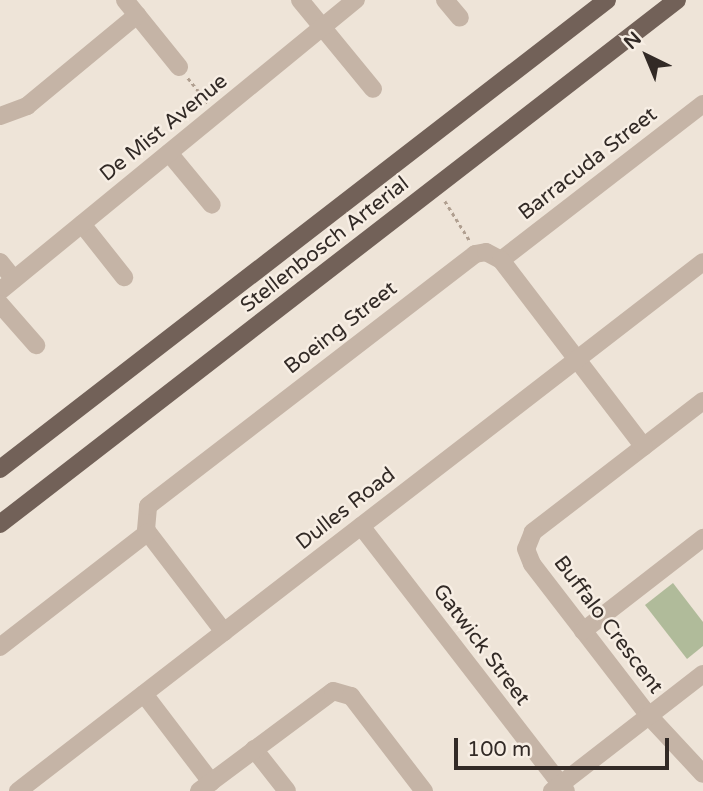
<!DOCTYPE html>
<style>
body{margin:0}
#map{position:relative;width:703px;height:791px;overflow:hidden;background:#eee4d8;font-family:"Varela Round",sans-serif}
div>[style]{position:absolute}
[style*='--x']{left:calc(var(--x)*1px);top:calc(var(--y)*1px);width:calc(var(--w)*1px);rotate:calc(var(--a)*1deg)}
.green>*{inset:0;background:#b0bb9a}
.path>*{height:2.5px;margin-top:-1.25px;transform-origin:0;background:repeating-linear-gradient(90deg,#b09f90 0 3.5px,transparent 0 7px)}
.minor>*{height:18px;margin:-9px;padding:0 9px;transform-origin:9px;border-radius:9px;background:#c5b4a6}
.primary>*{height:18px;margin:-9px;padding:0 9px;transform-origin:9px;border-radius:9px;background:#726158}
span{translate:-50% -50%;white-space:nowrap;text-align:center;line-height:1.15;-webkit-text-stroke:5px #f7eee4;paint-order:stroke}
.street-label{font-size:21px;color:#322a26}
.north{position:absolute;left:612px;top:21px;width:70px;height:70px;-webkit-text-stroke:5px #f7eee4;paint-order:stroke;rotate:317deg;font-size:19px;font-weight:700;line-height:28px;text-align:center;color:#322a26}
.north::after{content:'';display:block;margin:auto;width:24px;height:32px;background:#322a26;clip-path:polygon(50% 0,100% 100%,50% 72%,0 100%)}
.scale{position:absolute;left:454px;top:738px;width:215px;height:32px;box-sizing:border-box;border:4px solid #322a26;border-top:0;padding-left:9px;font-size:21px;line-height:24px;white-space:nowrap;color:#322a26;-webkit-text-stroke:5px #f7eee4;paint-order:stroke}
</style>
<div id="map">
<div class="green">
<i style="clip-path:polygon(673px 583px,703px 622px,703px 646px,687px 659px,645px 605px)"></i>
</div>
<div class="path">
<i style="--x:188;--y:78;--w:32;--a:51"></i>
<i style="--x:445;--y:201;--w:47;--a:58"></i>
</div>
<div class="minor">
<i style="--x:125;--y:0;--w:86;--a:51.1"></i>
<i style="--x:300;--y:0;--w:115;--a:50.6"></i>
<i style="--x:445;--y:0;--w:23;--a:50"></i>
<i style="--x:0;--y:116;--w:29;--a:-20"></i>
<i style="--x:27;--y:106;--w:143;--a:-39.6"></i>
<i style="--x:169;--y:153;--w:67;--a:50.4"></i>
<i style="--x:82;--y:224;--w:68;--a:51.6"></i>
<i style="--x:501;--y:260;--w:255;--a:-37.7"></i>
<i style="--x:0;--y:262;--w:22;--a:51"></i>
<i style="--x:0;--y:291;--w:460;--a:-39.3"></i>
<i style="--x:0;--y:304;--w:55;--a:48.7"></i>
<i style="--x:703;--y:401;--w:215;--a:142.4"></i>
<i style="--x:533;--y:532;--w:18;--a:112"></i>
<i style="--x:526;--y:549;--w:16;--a:68"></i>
<i style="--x:532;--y:564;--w:192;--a:52.4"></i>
<i style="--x:649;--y:716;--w:79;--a:47"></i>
<i style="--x:361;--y:526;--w:335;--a:52.3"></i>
<i style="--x:583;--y:631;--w:152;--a:-37.8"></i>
<i style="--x:224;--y:632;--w:128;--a:-127.4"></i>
<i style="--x:146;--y:530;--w:24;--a:-85"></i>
<i style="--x:148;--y:506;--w:413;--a:-37.6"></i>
<i style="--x:475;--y:254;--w:11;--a:-10"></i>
<i style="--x:486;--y:252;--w:17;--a:28"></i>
<i style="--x:501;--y:260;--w:235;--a:52.6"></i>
<i style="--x:0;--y:647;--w:187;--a:-37.8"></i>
<i style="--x:144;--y:694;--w:111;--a:52.7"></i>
<i style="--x:254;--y:749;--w:53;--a:51.8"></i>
<i style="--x:18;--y:791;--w:865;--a:-37.68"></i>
<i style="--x:199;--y:791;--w:167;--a:-36.7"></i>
<i style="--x:333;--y:691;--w:19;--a:16"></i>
<i style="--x:351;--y:696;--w:120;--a:52.5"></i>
<i style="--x:552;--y:791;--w:191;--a:-37.8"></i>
</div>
<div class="primary">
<i style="--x:0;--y:469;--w:767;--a:-37.69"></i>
<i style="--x:0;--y:524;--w:856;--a:-37.74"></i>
</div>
<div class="street-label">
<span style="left:164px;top:128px;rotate:-39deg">De Mist Avenue</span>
<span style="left:588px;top:164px;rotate:-38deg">Barracuda Street</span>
<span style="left:325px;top:245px;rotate:-38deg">Stellenbosch Arterial</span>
<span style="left:341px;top:328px;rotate:-38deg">Boeing Street</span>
<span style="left:346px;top:509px;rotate:-38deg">Dulles Road</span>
<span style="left:608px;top:625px;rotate:53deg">Buffalo Crescent</span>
<span style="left:481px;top:645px;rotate:53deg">Gatwick Street</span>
</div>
<div class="north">N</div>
<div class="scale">100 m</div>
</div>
